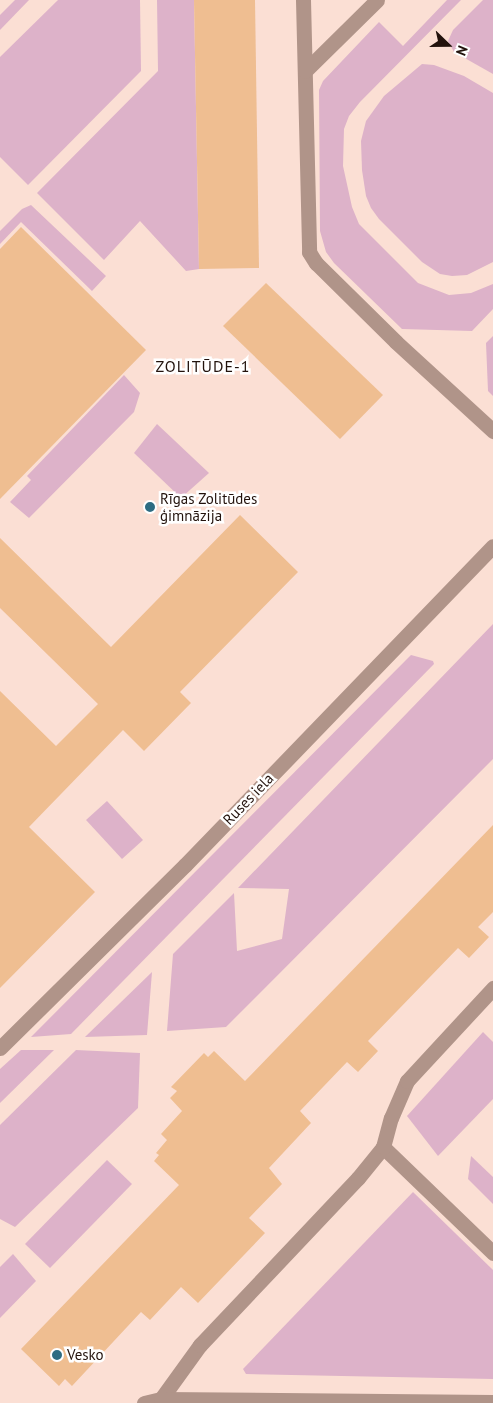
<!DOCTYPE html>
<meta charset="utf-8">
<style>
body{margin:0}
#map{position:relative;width:493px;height:1403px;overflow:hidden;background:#fbdfd4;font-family:"PT Sans",sans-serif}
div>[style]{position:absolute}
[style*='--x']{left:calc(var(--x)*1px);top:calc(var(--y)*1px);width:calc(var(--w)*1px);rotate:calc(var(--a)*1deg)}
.green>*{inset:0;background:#ddb2c9}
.building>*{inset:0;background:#efbe91}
.street>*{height:15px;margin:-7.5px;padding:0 7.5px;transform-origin:7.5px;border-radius:7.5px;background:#b09489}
.dots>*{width:14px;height:14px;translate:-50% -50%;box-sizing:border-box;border:2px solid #fff;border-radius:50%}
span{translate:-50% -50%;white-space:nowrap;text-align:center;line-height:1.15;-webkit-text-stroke:5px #fff;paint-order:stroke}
.poi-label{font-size:15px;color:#22120c}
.left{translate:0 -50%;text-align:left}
.street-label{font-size:15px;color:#22120c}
.neighbourhood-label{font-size:16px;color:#22120c;letter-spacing:1px}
.north{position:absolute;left:423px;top:20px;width:50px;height:50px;-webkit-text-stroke:4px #fff;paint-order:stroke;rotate:112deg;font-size:14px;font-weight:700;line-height:20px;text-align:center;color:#22120c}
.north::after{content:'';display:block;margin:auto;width:18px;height:22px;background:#22120c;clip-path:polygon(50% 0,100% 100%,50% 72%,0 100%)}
</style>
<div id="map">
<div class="green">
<i style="clip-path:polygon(15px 0,29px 0,0 30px,0 15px)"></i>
<i style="clip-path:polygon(58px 0,140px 0,141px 71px,28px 185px,0 157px,0 57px)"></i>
<i style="clip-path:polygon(157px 0,194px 0,199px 269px,186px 271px,140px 221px,104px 260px,37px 193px,158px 71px)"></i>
<i style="clip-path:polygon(447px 0,461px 0,360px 102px,349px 116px,344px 129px,343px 166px,352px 207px,359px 224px,418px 283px,449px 295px,471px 293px,493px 284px,493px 309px,472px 331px,402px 329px,334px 263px,326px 252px,320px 231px,319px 90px,323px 81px,379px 22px,403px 46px)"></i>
<i style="clip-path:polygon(483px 0,493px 0,493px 74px,454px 52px,448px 41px,453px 30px)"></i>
<i style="clip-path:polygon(422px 64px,434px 65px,464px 76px,493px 93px,493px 262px,467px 275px,452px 276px,440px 274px,422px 262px,379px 219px,371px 208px,366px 196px,362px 170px,361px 141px,366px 121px,384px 96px)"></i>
<i style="clip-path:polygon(31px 205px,106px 276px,92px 291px,21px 222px,0 244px,0 231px,22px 209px)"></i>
<i style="clip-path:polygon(493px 336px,493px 396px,488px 391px,486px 343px)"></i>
<i style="clip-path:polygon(124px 375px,140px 393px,134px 412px,29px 518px,10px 502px,31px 480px,27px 476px)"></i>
<i style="clip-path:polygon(157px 424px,209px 473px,181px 498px,134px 453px)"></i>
<i style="clip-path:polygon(493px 624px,493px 759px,226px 1027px,167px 1031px,173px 954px,234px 893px,237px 951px,282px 939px,289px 889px,238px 888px)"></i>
<i style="clip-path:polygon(411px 655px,433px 661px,434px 664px,71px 1034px,31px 1037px)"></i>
<i style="clip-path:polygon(107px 801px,143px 840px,122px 859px,86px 820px)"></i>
<i style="clip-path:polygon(152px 972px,147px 1035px,85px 1037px)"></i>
<i style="clip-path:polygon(483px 1032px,493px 1042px,493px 1099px,438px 1156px,407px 1116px)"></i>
<i style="clip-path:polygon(21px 1050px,54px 1050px,0 1103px,0 1069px)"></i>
<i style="clip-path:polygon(76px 1050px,140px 1053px,138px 1108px,15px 1227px,0 1219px,0 1125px)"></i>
<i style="clip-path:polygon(471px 1156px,493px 1177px,493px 1204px,468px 1179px)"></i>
<i style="clip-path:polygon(107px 1160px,132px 1184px,50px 1268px,25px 1244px)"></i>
<i style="clip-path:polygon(413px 1192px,493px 1270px,493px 1379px,246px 1374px,243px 1369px)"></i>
<i style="clip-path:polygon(13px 1254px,36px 1281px,0 1318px,0 1267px)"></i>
</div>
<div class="building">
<i style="clip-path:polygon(194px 0,255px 0,259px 268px,199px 269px)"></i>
<i style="clip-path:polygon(21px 227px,146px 350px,0 499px,0 249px)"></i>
<i style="clip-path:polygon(266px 283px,383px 395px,340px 439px,223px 326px)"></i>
<i style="clip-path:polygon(240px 515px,298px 572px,180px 692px,191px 703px,144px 751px,123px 730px,29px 827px,95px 892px,0 988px,0 691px,56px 746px,98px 704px,0 608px,0 538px,111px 647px)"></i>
<i style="clip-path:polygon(493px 825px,493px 912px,478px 927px,489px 937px,469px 958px,458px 948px,368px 1041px,378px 1051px,358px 1072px,347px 1062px,300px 1111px,311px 1123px,269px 1168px,282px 1184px,249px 1218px,265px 1233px,198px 1303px,181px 1287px,150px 1320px,141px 1312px,72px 1386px,65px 1379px,59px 1386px,21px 1349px,179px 1185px,154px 1161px,159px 1155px,156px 1153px,167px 1140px,161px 1134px,182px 1111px,170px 1098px,177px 1091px,171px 1087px,204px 1053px,208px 1057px,214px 1051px,245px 1081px)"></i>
</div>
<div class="street">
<i style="--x:303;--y:0;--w:252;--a:88.6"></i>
<i style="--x:309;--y:252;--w:13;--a:58"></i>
<i style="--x:316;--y:263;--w:112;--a:44.6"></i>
<i style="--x:396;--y:342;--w:132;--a:42.5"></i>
<i style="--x:305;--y:71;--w:101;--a:-44.6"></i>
<i style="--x:0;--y:1048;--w:260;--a:-44.7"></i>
<i style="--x:185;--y:865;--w:443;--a:-46"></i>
<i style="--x:383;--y:1147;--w:153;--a:43.9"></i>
<i style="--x:161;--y:1399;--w:67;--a:-54.2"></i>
<i style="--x:200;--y:1345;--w:230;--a:-46.6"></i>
<i style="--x:358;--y:1178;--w:40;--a:-51"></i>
<i style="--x:383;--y:1147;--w:30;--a:-75"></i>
<i style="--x:391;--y:1118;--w:40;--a:-66.6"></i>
<i style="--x:407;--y:1081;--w:127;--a:-47.2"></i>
<i style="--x:144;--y:1403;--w:17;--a:-13"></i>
<i style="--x:161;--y:1399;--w:332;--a:0.5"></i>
</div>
<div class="dots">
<i style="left:150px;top:507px;background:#2e6c82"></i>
<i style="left:57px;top:1355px;background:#2e6c82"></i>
</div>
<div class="poi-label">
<span class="left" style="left:160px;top:507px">Rīgas Zolitūdes<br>ģimnāzija</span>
<span class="left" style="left:67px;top:1355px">Vesko</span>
</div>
<div class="street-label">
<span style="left:248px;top:799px;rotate:-46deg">Ruses iela</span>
</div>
<div class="neighbourhood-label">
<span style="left:203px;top:366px">ZOLITŪDE-1</span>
</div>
<div class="north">N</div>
</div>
